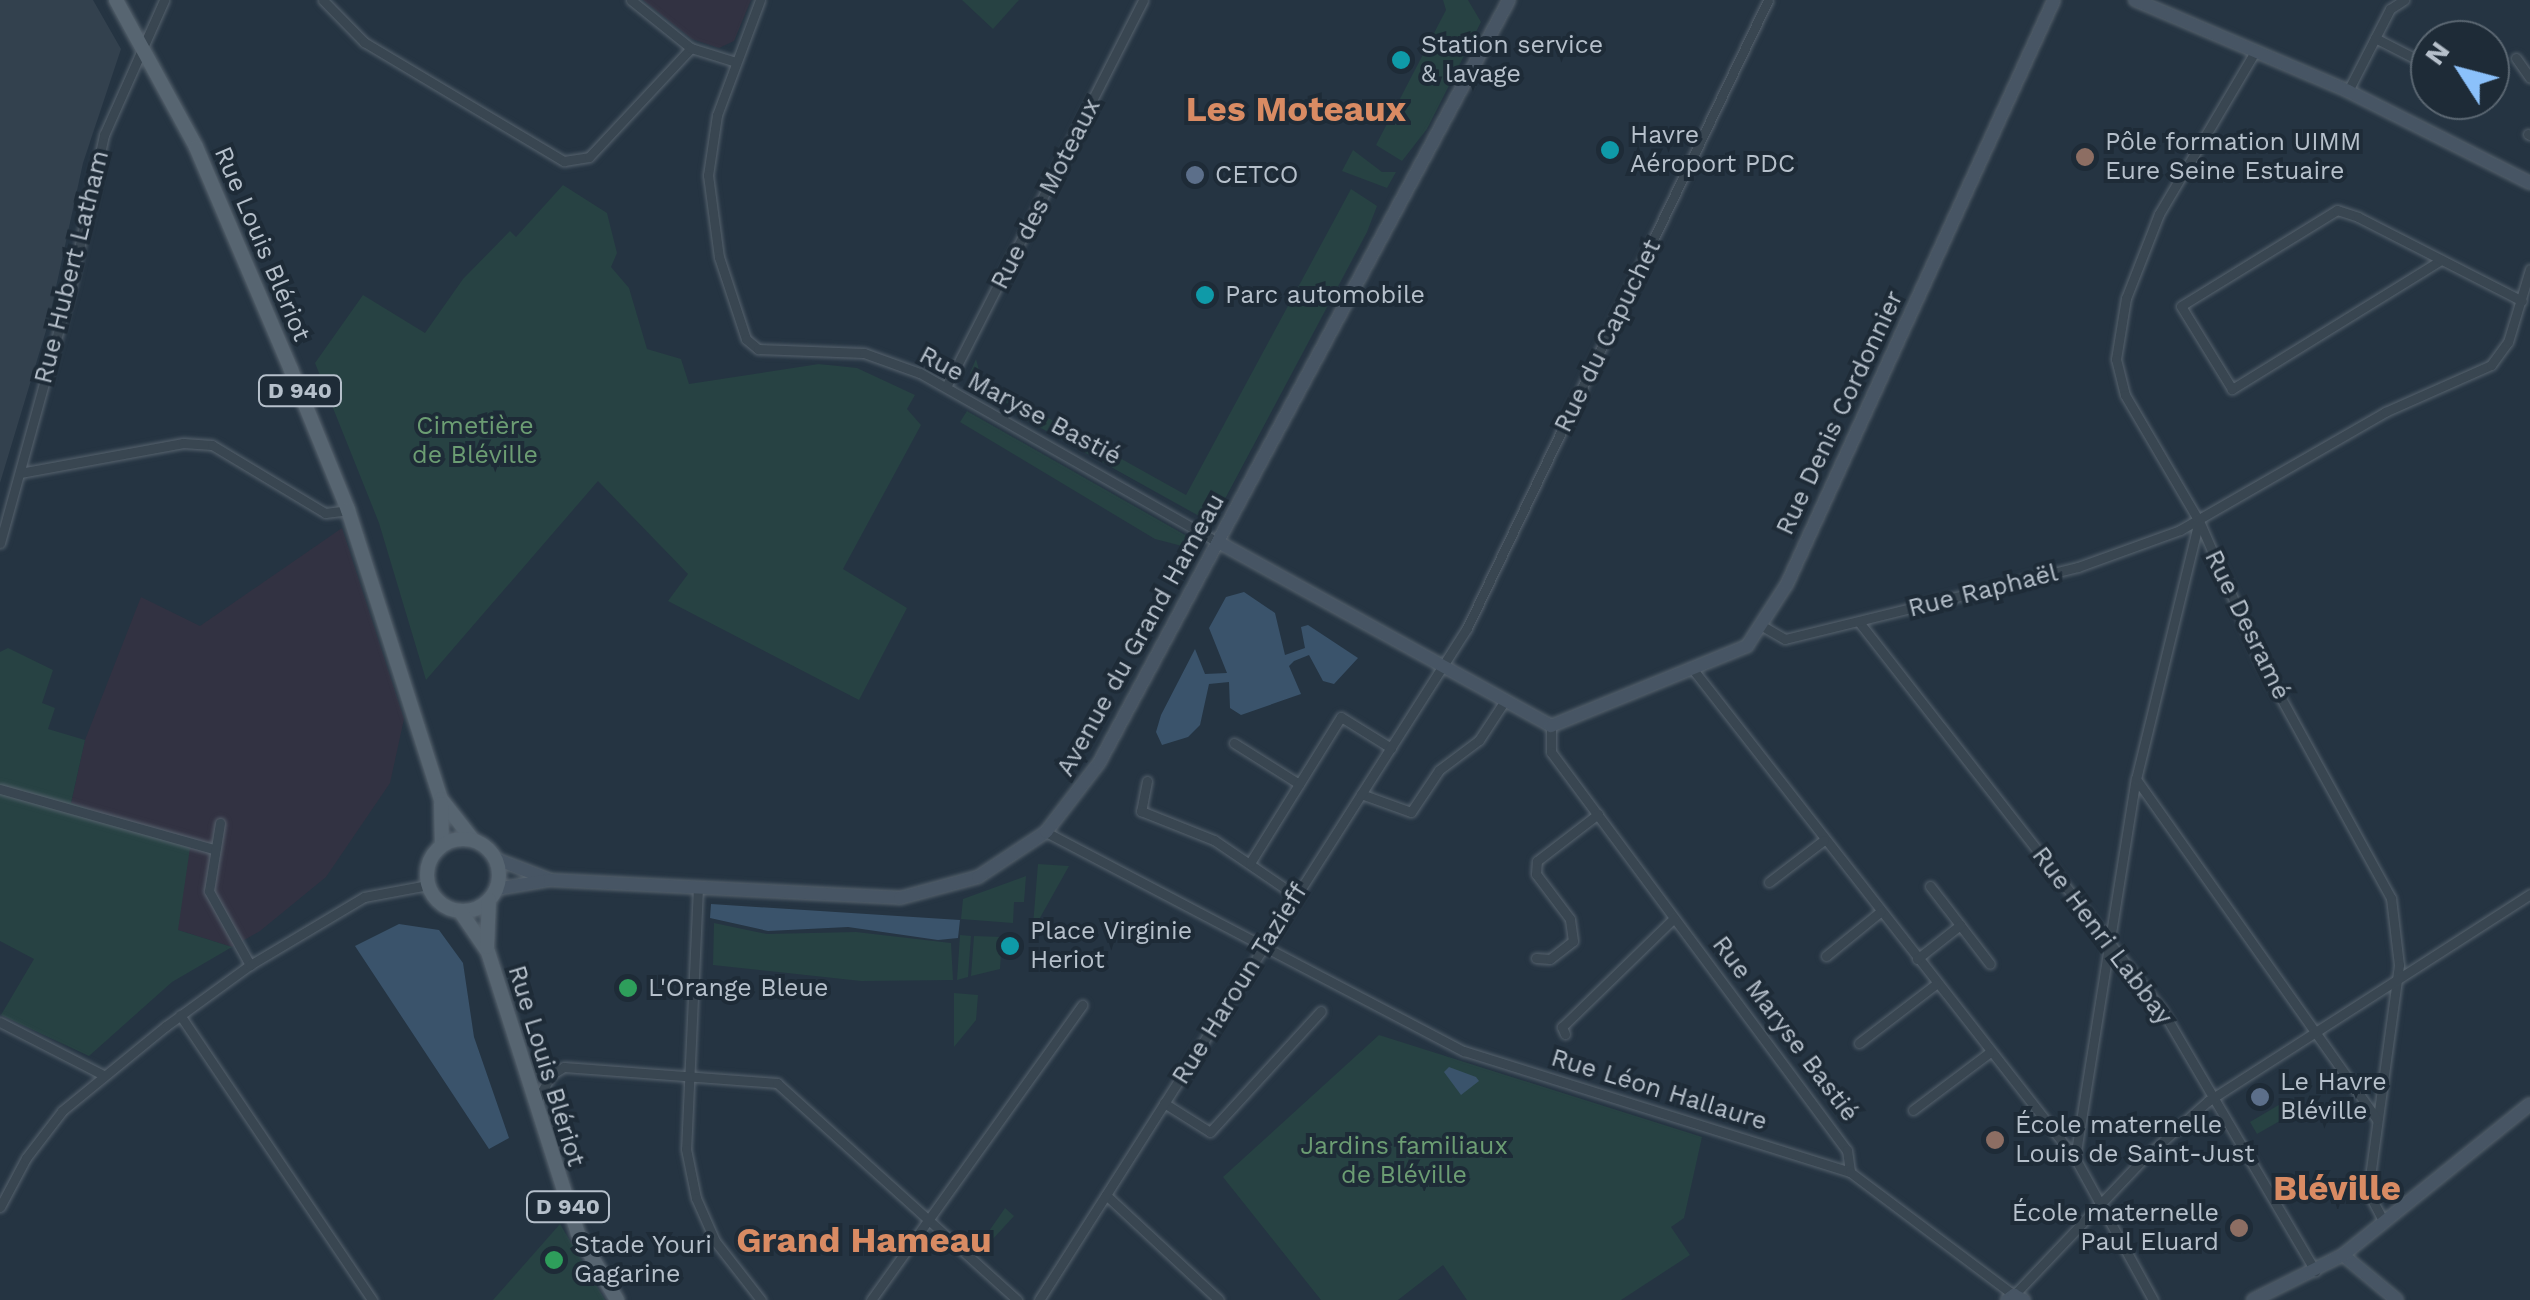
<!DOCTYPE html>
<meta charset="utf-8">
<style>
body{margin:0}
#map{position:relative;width:2530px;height:1300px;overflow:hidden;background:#253442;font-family:"Work Sans",sans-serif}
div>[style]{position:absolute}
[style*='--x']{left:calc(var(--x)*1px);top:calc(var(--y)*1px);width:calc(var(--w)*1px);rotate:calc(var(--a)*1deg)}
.medical>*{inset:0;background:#323242}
.airport>*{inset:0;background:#33414e}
.green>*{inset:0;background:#274243}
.water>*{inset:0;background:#3a536b}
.roads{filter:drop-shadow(0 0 2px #57636e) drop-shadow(0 0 2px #57636e)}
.street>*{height:9px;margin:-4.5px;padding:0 4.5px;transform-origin:4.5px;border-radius:4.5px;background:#394651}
.secondary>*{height:12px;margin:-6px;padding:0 6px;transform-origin:6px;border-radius:6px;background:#475564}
.primary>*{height:14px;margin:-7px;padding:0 7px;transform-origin:7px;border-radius:7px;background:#576571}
.primary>.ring{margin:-7px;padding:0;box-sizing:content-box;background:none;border:14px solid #576571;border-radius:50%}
.dots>*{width:28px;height:28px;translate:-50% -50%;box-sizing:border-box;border:5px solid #1e2b37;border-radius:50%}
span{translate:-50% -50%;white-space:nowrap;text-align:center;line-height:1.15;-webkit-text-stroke:8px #1e2b37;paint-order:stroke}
.shield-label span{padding:2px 8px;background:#1e2b37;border:2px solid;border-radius:8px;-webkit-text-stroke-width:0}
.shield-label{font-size:22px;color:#b6c0cb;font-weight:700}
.poi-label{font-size:25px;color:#b6c0cb}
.left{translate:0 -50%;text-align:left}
.right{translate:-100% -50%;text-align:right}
.street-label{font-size:25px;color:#b6c0cb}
.park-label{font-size:25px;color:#6c9d73}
.district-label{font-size:35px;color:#d98b63;font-weight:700}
.north{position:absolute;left:2410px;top:20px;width:100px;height:100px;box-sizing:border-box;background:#1e2b37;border:2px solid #5b6772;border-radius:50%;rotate:306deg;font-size:28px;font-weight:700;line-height:40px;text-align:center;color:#b6c0cb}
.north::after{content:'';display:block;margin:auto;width:35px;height:45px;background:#8bc1fb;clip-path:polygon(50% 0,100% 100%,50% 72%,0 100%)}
</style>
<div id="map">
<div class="medical">
<i style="clip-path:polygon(643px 0,751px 0,734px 41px,719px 48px,692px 39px)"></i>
<i style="clip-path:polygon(342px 528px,404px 719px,390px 783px,326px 877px,260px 931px,232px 947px,178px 930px,71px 803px,85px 740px,141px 597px,200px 626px)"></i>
</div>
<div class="airport">
<i style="clip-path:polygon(0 0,93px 0,121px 49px,83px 163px,48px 324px,0 483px)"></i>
</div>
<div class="green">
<i style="clip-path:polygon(962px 0,1019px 0,993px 29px)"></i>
<i style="clip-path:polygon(1443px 0,1468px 0,1481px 22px,1427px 129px,1402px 161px,1376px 145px,1446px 10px)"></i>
<i style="clip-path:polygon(1353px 150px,1382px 172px,1396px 172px,1387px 188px,1342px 171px)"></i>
<i style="clip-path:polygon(563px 185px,607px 213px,617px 253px,611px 267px,629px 288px,647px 349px,681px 359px,689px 384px,819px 364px,857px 368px,915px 395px,907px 409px,921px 425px,843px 569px,907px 608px,859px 700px,668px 601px,688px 574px,598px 481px,426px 680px,379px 523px,315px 363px,363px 295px,425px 333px,463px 279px,510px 231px,516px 237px)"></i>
<i style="clip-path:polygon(1351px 189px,1377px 206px,1367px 232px,1226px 497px,1201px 517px,976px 392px,970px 373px,976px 359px,982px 381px,1186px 495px)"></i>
<i style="clip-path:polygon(967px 411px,1187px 536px,1186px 547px,1155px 539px,960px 422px)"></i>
<i style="clip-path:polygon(8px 648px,53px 670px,42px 703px,55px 708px,48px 729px,85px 740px,71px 803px,190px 848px,178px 930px,232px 947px,172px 982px,89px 1056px,1px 1015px,34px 959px,0 941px,0 652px)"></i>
<i style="clip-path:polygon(1038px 864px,1069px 866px,1036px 925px,1033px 925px)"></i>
<i style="clip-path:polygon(1026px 876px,1024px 902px,1014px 902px,1013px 923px,961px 919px,963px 899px)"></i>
<i style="clip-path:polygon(714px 923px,767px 934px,856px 932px,951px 943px,953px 980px,861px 981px,713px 965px)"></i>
<i style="clip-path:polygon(960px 935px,971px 936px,968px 977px,957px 980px)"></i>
<i style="clip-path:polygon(974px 936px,1002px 937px,1000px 969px,971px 976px)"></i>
<i style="clip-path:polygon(954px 993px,978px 995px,976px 1020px,954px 1047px)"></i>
<i style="clip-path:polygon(1379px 1035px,1702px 1137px,1684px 1218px,1671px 1227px,1690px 1255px,1621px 1300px,1467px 1300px,1443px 1265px,1398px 1300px,1321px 1300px,1223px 1177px)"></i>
<i style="clip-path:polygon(2289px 1099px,2297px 1111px,2257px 1134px,2250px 1122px)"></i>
<i style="clip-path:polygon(1005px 1208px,1014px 1216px,980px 1253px,976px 1250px)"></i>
<i style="clip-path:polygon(560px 1224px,605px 1300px,493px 1300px)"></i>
</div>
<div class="water">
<i style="clip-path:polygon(1244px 592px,1275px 613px,1285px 655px,1305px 648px,1301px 627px,1308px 625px,1358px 658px,1334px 684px,1323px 681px,1309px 655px,1294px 661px,1289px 666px,1301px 694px,1241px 715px,1230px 708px,1229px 682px,1209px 684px,1200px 725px,1188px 737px,1162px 745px,1156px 732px,1161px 715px,1195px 649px,1205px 674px,1227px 673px,1209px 628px,1226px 597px)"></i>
<i style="clip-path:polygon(711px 904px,960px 920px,958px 938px,938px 940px,848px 927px,768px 931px,710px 918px)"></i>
<i style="clip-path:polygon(399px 924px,439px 930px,463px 963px,474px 1037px,509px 1138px,489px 1149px,355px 946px)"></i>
<i style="clip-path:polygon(1449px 1067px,1476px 1077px,1479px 1081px,1461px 1095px,1444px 1072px)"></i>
</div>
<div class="roads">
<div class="street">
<i style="--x:323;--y:0;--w:59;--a:45.7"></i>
<i style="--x:364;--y:42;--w:233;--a:30.8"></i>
<i style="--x:564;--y:161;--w:25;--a:-9"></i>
<i style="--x:589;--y:157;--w:149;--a:-46.9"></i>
<i style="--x:631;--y:0;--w:77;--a:38.7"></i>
<i style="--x:691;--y:48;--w:47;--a:17.3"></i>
<i style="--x:760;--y:0;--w:123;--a:110.5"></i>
<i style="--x:717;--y:115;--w:61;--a:98.5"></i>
<i style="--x:708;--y:175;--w:83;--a:82.4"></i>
<i style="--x:719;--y:257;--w:86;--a:71.8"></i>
<i style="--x:746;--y:339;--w:16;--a:40"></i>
<i style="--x:758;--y:349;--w:106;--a:2.2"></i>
<i style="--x:864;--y:353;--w:59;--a:19.7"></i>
<i style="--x:920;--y:373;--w:343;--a:29.6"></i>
<i style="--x:2375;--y:38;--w:62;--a:27"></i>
<i style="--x:2256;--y:50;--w:191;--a:120.6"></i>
<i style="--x:2159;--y:214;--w:90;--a:111.4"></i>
<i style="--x:2126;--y:298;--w:62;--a:99.3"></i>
<i style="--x:2116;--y:359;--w:37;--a:76"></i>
<i style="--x:2125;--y:395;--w:146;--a:59.6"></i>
<i style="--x:2199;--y:521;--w:150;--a:66.3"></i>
<i style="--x:2259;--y:658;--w:274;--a:61.2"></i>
<i style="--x:2391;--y:898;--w:67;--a:83.2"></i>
<i style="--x:2399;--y:965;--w:229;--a:97.8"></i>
<i style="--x:2368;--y:1192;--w:34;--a:62"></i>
<i style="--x:2516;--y:58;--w:24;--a:55"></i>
<i style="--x:2348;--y:91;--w:92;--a:-62.9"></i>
<i style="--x:2390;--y:9;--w:17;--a:-33"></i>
<i style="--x:2528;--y:134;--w:2;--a:27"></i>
<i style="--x:2441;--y:260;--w:246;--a:148.3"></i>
<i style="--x:2232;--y:389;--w:97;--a:-121.6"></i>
<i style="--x:2181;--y:306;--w:183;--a:-31.6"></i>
<i style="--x:2337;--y:210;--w:22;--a:18"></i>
<i style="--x:2358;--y:217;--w:184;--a:27.1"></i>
<i style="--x:946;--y:387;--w:434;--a:-63"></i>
<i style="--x:20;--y:473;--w:166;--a:-10.4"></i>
<i style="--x:183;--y:443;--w:29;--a:4"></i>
<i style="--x:212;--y:445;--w:132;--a:31"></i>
<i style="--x:325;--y:513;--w:23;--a:-7"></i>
<i style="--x:0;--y:543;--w:268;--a:-74.6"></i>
<i style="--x:71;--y:285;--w:154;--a:-77.6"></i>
<i style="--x:104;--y:135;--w:148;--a:-66"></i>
<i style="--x:1859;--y:622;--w:492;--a:52"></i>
<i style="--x:2162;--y:1010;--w:303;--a:59.6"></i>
<i style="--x:1764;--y:627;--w:24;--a:30"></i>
<i style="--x:1785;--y:639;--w:302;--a:-13.8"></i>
<i style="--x:2078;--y:567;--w:109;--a:-19.9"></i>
<i style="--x:2180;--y:530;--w:237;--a:-29.9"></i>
<i style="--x:2385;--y:412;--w:116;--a:-23.9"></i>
<i style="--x:2491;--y:365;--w:29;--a:-54"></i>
<i style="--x:2508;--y:342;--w:76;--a:-73.2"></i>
<i style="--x:1695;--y:672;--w:617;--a:51.98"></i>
<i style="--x:2075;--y:1158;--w:162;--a:61.2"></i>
<i style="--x:1551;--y:726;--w:26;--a:90"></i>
<i style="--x:1551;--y:752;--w:496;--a:53.4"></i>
<i style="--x:1847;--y:1150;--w:22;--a:82"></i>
<i style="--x:1234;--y:743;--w:77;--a:32.2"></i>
<i style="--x:2136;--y:779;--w:417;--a:54.7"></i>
<i style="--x:1147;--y:781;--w:31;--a:101"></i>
<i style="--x:1141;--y:811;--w:79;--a:21.7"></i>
<i style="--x:1214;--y:840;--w:99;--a:34.3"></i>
<i style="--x:0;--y:789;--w:222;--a:15.7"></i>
<i style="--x:1361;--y:794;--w:53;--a:19.8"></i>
<i style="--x:1411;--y:812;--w:50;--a:-56.3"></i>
<i style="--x:1439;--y:770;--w:50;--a:-36.9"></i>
<i style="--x:1479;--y:740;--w:45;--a:-56.7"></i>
<i style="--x:220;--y:823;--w:69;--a:99.2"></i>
<i style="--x:209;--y:891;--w:85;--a:61"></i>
<i style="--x:1046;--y:832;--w:472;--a:27.7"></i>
<i style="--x:1464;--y:1051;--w:405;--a:17.4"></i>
<i style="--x:1850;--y:1172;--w:205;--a:36.9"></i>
<i style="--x:2014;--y:1295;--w:186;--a:-46.5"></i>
<i style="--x:2142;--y:1160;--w:89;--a:-41.8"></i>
<i style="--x:2208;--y:1101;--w:383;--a:-32.7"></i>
<i style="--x:1250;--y:863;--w:172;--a:-58.1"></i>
<i style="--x:1341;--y:717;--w:59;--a:31.8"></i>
<i style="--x:1769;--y:882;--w:69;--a:-37.4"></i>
<i style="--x:1930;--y:886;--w:98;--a:52.4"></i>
<i style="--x:698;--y:887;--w:262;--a:92.6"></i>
<i style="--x:686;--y:1149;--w:50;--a:78.5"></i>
<i style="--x:696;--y:1198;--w:47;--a:66.2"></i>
<i style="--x:715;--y:1241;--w:75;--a:52.1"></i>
<i style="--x:1826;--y:956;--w:70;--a:-39.2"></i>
<i style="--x:1536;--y:958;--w:14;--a:4"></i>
<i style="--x:1550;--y:959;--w:29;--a:-38"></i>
<i style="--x:1573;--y:941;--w:22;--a:-98"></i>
<i style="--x:1570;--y:919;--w:56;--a:-127.1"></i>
<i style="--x:1536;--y:874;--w:13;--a:-86"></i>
<i style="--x:1537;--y:861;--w:77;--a:-37.6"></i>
<i style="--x:1917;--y:959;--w:55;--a:-38.3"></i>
<i style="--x:180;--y:1015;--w:344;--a:56"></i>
<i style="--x:0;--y:1022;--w:116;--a:27.2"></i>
<i style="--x:1565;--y:1034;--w:8;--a:-113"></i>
<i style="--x:1562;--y:1027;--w:156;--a:-44.2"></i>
<i style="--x:1859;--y:1043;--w:97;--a:-37.5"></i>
<i style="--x:1164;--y:1103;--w:54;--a:32.2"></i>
<i style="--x:1210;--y:1132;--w:164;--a:-47.5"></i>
<i style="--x:535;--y:1104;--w:33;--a:-61"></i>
<i style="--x:551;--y:1075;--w:15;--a:-32"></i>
<i style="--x:564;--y:1067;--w:214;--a:4.3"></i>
<i style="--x:777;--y:1083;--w:324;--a:42.1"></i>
<i style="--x:1913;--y:1110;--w:95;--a:-36.9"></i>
<i style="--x:2075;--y:1158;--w:384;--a:-80.9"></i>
<i style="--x:2136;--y:779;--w:262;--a:-76.3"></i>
<i style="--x:1106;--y:1195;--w:154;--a:42.9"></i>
<i style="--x:0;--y:1207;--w:55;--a:-62"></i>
<i style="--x:26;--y:1158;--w:59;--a:-52.5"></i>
<i style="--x:62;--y:1111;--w:134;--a:-39.3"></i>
<i style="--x:166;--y:1026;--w:104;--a:-36"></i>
<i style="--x:250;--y:965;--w:133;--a:-30.8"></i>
<i style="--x:364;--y:897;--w:65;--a:-10.6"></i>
<i style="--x:871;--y:1300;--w:363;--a:-54.4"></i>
<i style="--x:1039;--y:1300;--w:797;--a:-57.51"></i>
<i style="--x:1467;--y:628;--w:696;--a:-64.39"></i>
</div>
<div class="secondary">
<i style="--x:2135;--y:0;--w:232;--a:23.1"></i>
<i style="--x:2348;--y:91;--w:204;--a:26.8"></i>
<i style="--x:1218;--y:542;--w:380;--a:28.9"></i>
<i style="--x:1551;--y:726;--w:212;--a:-22.2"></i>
<i style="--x:1747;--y:646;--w:74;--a:-57.2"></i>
<i style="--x:1787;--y:584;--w:642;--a:-65.43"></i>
<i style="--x:496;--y:859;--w:56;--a:21"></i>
<i style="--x:496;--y:889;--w:55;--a:-9.5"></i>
<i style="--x:550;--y:880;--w:350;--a:2.9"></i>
<i style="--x:900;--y:898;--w:81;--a:-15.1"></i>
<i style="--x:978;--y:877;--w:82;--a:-33.5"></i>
<i style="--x:1046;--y:832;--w:87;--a:-52.5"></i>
<i style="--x:1099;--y:763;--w:866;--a:-61.75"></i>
<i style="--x:2343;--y:1255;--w:70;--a:39.8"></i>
<i style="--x:2007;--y:1300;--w:9;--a:-36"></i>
<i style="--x:2014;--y:1295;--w:11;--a:27"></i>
<i style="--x:2253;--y:1300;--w:101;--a:-26.6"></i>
<i style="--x:2343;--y:1255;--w:240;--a:-38.9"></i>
</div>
<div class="primary">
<i style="--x:116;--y:0;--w:167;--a:61.4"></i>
<i style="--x:196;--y:147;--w:242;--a:66.9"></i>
<i style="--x:291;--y:370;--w:151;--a:67.8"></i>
<i style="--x:348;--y:510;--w:304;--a:72.2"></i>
<i style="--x:441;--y:799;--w:52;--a:52"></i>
<i style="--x:441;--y:804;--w:41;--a:88.6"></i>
<i class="ring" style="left:427px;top:839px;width:58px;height:58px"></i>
<i style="--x:460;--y:911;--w:50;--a:55.7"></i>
<i style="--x:488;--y:952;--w:296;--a:72.3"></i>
<i style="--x:578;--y:1234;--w:77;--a:59.4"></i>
<i style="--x:487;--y:947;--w:47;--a:-87.6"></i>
</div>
</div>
<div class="dots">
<i style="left:1401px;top:60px;background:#0f9aa8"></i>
<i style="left:1610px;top:150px;background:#0f9aa8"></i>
<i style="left:2085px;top:157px;background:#8d6e63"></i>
<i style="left:1195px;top:175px;background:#5c6f8a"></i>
<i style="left:1205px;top:295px;background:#0f9aa8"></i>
<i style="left:1010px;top:946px;background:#0f9aa8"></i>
<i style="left:628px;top:988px;background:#2e9e5b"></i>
<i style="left:2260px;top:1097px;background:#5c6f8a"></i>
<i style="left:1995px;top:1140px;background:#8d6e63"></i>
<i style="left:2239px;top:1228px;background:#8d6e63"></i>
<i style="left:554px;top:1260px;background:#2e9e5b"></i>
</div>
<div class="shield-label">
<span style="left:300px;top:391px">D 940</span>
<span style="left:568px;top:1207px">D 940</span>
</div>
<div class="poi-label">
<span class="left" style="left:1421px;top:60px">Station service<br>&amp; lavage</span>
<span class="left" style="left:1630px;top:150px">Havre<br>Aéroport PDC</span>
<span class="left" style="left:2105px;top:157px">Pôle formation UIMM<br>Eure Seine Estuaire</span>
<span class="left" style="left:1215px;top:175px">CETCO</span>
<span class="left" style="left:1225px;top:295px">Parc automobile</span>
<span class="left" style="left:1030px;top:946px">Place Virginie<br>Heriot</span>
<span class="left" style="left:648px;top:988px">L'Orange Bleue</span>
<span class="left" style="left:2280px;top:1097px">Le Havre<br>Bléville</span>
<span class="left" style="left:2015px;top:1140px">École maternelle<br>Louis de Saint-Just</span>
<span class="right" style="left:2219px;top:1228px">École maternelle<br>Paul Eluard</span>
<span class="left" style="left:574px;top:1260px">Stade Youri<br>Gagarine</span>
</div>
<div class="street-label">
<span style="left:1046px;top:194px;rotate:-63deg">Rue des Moteaux</span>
<span style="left:262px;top:244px;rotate:67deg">Rue Louis Blériot</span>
<span style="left:72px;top:267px;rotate:-76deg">Rue Hubert Latham</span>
<span style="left:1608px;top:336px;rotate:-64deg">Rue du Capuchet</span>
<span style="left:1020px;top:406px;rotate:28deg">Rue Maryse Bastié</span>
<span style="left:1840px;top:413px;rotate:-65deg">Rue Denis Cordonnier</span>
<span style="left:1983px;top:591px;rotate:-14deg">Rue Raphaël</span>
<span style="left:2247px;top:625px;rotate:64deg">Rue Desramé</span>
<span style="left:1141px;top:635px;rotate:-61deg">Avenue du Grand Hameau</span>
<span style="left:2102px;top:936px;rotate:53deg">Rue Henri Labbay</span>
<span style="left:1240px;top:984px;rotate:-58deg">Rue Haroun Tazieff</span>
<span style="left:1785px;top:1029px;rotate:53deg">Rue Maryse Bastié</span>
<span style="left:546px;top:1066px;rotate:73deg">Rue Louis Blériot</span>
<span style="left:1659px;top:1090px;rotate:17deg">Rue Léon Hallaure</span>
</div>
<div class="park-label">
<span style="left:475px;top:441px">Cimetière<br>de Bléville</span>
<span style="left:1404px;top:1161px">Jardins familiaux<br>de Bléville</span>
</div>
<div class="district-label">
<span style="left:1296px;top:109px">Les Moteaux</span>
<span style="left:2337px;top:1188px">Bléville</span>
<span style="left:864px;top:1240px">Grand Hameau</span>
</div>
<div class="north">N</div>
</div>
